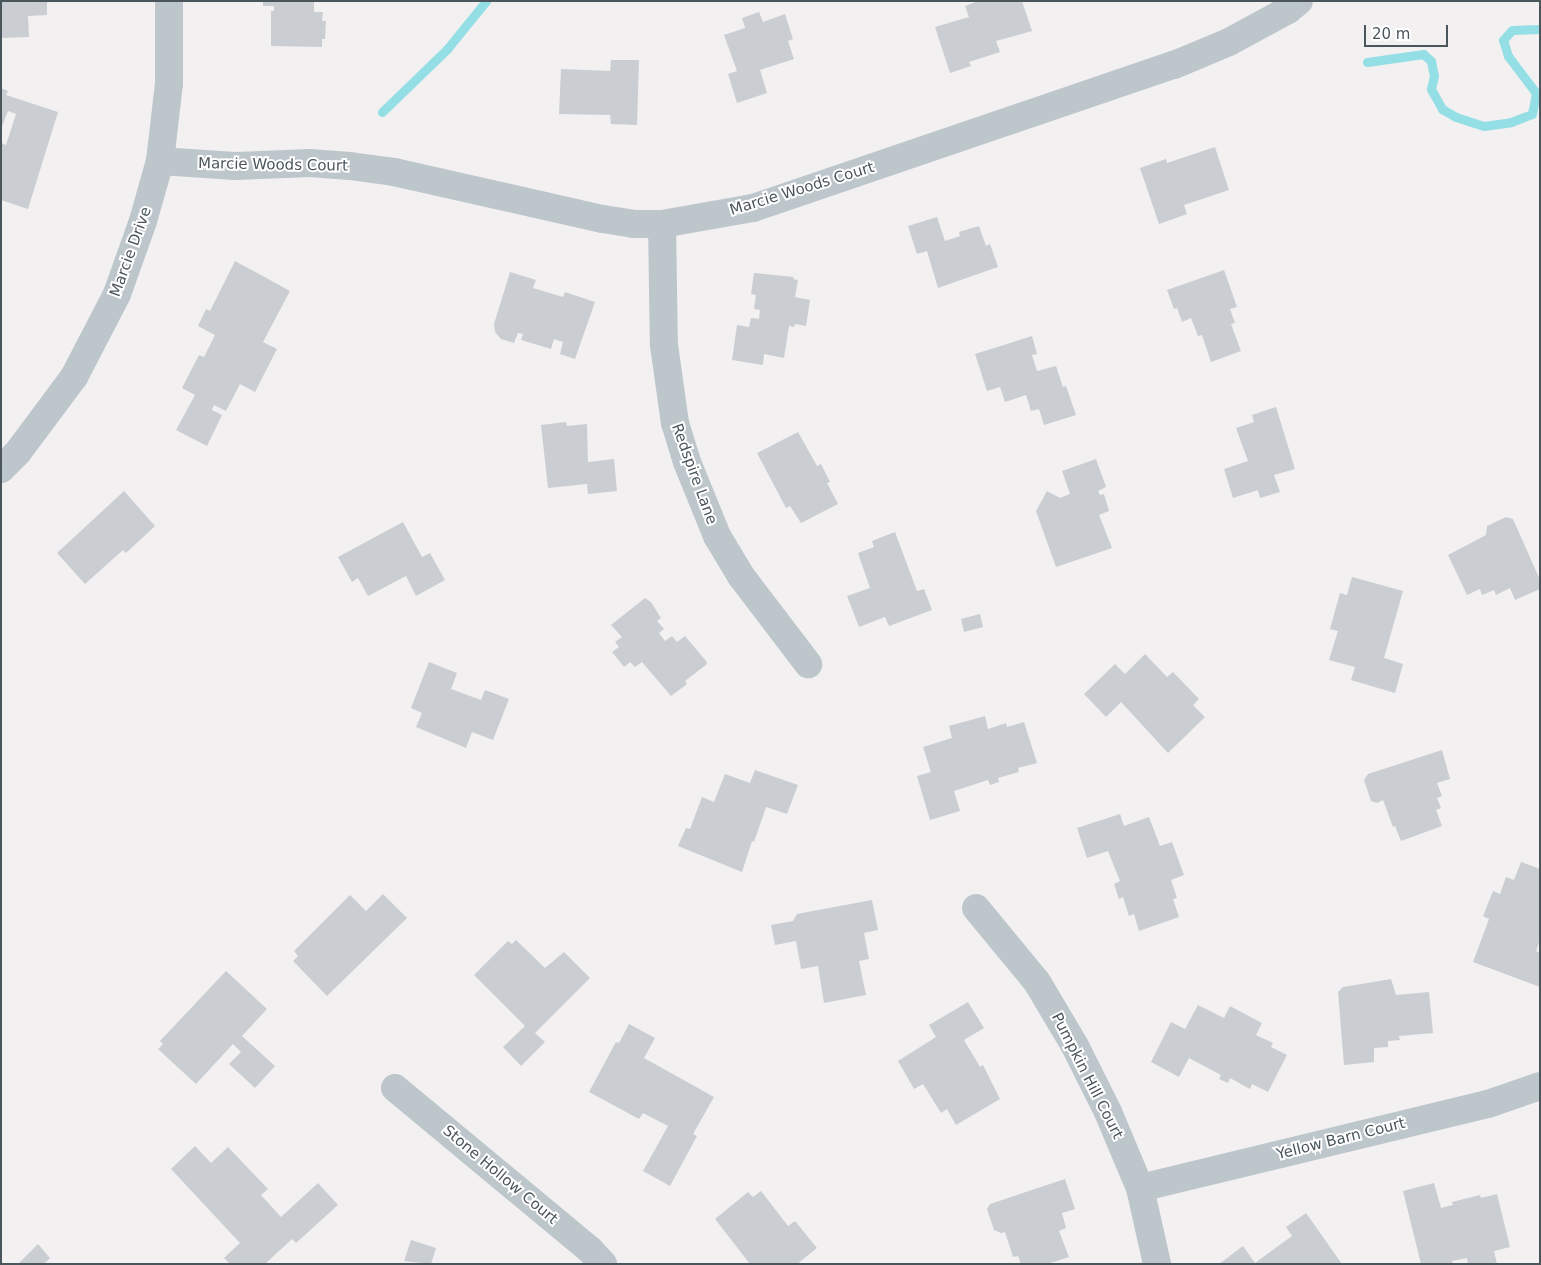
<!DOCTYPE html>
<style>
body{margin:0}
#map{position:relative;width:1541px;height:1265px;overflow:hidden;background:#f2f0f1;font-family:"DejaVu Sans",sans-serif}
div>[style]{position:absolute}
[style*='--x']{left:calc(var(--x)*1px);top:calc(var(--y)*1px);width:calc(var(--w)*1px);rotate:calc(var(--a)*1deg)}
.stream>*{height:9px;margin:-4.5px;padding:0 4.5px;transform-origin:4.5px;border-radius:4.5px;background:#94dfe5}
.building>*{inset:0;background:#caced2}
.minor>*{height:28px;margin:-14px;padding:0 14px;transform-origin:14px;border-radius:14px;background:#bdc6cb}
span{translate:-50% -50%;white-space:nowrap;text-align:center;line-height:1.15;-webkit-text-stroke:4px #fff;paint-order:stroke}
.street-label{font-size:15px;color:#4a565c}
.frame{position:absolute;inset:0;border:2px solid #4a565c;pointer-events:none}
.scale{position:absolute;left:1364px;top:25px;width:84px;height:22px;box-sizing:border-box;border:2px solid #4a565c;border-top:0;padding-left:6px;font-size:15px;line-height:18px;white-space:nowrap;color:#4a565c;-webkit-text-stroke:4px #fff;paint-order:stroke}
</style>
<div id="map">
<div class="stream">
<i style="--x:1367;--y:62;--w:57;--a:-8.1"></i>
<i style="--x:1423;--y:54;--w:11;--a:41"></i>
<i style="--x:1431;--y:61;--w:15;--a:79"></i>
<i style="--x:1434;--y:76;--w:13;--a:103"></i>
<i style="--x:1431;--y:89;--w:23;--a:61"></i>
<i style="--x:1442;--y:109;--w:16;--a:30"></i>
<i style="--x:1456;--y:117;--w:29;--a:18"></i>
<i style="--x:1484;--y:126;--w:27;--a:-8"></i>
<i style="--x:1511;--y:122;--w:22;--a:-21"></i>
<i style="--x:1532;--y:114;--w:21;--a:-79"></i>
<i style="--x:1536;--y:93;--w:46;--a:-127.1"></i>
<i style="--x:1508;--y:56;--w:17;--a:-107"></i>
<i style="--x:1503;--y:40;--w:13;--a:-48"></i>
<i style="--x:1512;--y:30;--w:28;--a:-2"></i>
<i style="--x:382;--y:112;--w:91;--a:-44.1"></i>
<i style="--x:447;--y:49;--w:62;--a:-50.9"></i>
</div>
<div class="building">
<i style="clip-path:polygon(1px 1px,47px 1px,47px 15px,28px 16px,29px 37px,1px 38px)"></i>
<i style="clip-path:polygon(263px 1px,314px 1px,314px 12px,323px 12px,322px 21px,326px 21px,325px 39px,322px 39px,322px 47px,271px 46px,271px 11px,274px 11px,274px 6px,263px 6px)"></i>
<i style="clip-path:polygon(978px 1px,1022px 1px,1032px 31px,996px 41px,1000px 52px,969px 62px,971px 66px,950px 73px,935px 27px,969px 17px,965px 6px)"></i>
<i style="clip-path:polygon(759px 12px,763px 22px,785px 14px,793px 39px,788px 41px,794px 59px,760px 70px,767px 93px,737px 103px,728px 74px,737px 71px,724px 35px,745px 28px,742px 18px)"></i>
<i style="clip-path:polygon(611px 60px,639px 60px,637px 125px,611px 124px,610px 115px,559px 114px,561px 69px,610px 71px)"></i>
<i style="clip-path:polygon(1px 88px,8px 91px,6px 95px,58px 112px,28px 209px,1px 200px,1px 143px,6px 145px,16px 114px,8px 111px,1px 129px)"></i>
<i style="clip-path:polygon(1215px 147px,1229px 190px,1184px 205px,1187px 214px,1159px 224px,1140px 168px,1166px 159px,1167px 163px)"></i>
<i style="clip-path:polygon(937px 217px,945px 241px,960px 236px,959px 232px,979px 226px,986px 246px,990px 244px,998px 267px,938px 288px,927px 251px,917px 254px,908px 226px)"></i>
<i style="clip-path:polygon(235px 261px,290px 291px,263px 342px,277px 349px,255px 392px,240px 384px,226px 411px,214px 405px,212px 410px,222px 415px,207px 446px,176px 430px,195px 395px,182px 388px,199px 355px,204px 357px,215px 335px,198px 326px,206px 309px,210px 311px)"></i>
<i style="clip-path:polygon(1224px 270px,1237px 307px,1230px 309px,1235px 323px,1231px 324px,1241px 351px,1211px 362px,1202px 335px,1198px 336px,1191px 318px,1182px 322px,1177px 308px,1174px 309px,1167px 290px)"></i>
<i style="clip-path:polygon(510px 272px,536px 280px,533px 288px,563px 297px,565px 292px,595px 302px,575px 359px,560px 354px,563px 342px,554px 339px,551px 349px,521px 340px,523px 334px,518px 333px,514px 343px,501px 339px,495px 332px,494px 324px)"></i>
<i style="clip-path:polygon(754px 273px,794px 277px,793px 279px,798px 280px,795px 297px,810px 300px,806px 326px,795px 324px,794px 327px,789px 326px,784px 358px,764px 354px,763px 365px,732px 360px,737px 325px,749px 327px,751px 318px,759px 319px,760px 310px,754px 309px,756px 295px,751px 294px)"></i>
<i style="clip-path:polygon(1032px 336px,1037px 354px,1032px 355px,1037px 371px,1056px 366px,1063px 387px,1066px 386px,1076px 415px,1044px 425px,1039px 409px,1031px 411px,1026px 395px,1005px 402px,1000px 387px,987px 391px,975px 354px)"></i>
<i style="clip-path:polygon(1276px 407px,1295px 469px,1274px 475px,1280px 492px,1260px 498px,1258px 490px,1233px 498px,1224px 469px,1248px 461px,1236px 428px,1254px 422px,1252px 415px)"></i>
<i style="clip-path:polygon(566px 422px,567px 426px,587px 424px,588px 462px,614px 459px,617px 491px,588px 494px,587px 484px,548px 488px,541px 425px)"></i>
<i style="clip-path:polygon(798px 432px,817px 466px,821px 464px,830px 482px,827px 483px,838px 504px,801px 523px,790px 506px,786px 508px,757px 453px)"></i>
<i style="clip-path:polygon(1096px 459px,1106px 487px,1098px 491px,1100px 495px,1104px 494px,1109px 511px,1099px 515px,1112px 548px,1056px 567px,1036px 511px,1047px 491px,1060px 498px,1070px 494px,1062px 471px)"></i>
<i style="clip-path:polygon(124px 491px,155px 526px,126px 553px,123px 550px,85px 584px,57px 553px)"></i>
<i style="clip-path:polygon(1506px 517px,1513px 519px,1540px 580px,1540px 589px,1515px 600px,1510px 588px,1496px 595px,1494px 590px,1482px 595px,1480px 589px,1467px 595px,1448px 555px,1486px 535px,1487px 526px)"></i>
<i style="clip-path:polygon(403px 522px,422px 557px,430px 553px,445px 580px,416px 596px,406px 576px,368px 596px,358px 578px,352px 582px,338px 557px)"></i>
<i style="clip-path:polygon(895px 532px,917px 591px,924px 589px,932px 610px,889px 626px,885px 617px,859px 627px,847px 596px,870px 588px,858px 553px,874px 547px,872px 541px)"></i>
<i style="clip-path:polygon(1352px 577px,1403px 591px,1384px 658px,1403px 664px,1395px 693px,1351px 680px,1355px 667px,1329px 660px,1338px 631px,1330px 629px,1340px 593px,1347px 595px)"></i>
<i style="clip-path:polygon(645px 598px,651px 602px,661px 618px,657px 621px,664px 629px,659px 633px,665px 641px,672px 636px,677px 642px,685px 636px,706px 661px,707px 664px,685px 681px,687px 684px,671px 696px,642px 662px,635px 667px,630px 662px,624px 667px,612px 652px,619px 647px,615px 642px,622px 637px,611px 625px)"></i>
<i style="clip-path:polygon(980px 614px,983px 627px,964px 632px,961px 619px)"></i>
<i style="clip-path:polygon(1145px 654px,1167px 677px,1173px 672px,1199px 699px,1193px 705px,1205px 717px,1168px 753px,1121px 702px,1106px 717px,1084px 694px,1115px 664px,1125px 674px)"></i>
<i style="clip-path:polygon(429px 662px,457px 673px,451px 689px,481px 700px,485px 690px,509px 699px,493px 740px,472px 732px,466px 748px,416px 727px,422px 713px,411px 708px)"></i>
<i style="clip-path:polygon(985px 716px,988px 729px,1006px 723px,1007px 727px,1024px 722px,1037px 763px,1018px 768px,1019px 772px,998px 778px,999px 782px,990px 785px,988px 780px,954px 791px,960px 811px,930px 820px,917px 776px,931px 772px,923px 747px,952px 738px,949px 726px)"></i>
<i style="clip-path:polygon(1442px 750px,1450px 779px,1437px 783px,1442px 796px,1437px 798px,1441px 808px,1436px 810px,1442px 826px,1401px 841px,1395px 826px,1393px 827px,1383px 800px,1377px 803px,1371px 801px,1364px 780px,1368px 774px)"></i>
<i style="clip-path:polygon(755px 770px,798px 785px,787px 814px,766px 807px,754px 842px,752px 841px,742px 872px,678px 846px,686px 828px,690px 829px,702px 797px,714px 802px,725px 774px,750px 783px)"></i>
<i style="clip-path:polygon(1120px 814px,1124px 826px,1149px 817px,1160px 846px,1172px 842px,1184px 875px,1171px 880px,1177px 898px,1173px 899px,1179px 917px,1139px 931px,1134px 914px,1129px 916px,1123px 897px,1119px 899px,1114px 884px,1120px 881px,1108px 851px,1087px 858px,1077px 828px)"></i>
<i style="clip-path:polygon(1521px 862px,1540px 869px,1540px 940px,1536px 951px,1540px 953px,1540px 987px,1473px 962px,1489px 919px,1483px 916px,1493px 891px,1500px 894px,1506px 877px,1514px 880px)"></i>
<i style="clip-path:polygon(383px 894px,407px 918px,327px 996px,293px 961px,298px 956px,294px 951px,350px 895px,366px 911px)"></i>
<i style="clip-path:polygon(872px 900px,878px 930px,864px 933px,869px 959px,859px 961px,866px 995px,824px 1003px,818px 966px,801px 969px,796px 941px,775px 945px,771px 925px,793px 921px,797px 914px)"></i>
<i style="clip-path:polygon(516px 940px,545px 968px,564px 952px,590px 978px,535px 1033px,545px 1042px,521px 1066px,503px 1047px,525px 1026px,474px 975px,508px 941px,512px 944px)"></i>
<i style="clip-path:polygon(226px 971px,267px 1009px,242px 1036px,275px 1066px,255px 1088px,229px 1064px,241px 1052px,233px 1044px,196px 1084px,158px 1049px,163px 1044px,160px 1041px)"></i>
<i style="clip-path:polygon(1391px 979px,1396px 995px,1429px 992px,1433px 1033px,1399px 1036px,1400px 1040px,1388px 1041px,1388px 1047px,1374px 1048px,1374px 1062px,1344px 1065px,1338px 992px,1343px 987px)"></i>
<i style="clip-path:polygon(968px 1002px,984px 1028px,964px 1040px,980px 1067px,983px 1065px,1000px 1099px,956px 1125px,947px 1109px,941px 1113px,923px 1084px,914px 1089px,898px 1061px,936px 1037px,929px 1025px)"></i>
<i style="clip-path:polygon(1198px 1005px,1224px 1018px,1230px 1006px,1262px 1023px,1256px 1035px,1273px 1043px,1271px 1047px,1287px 1055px,1268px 1092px,1252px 1084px,1250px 1089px,1230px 1078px,1228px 1083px,1219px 1079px,1221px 1075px,1189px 1058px,1179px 1077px,1151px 1062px,1171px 1022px,1185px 1029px)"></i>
<i style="clip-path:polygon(629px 1024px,655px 1038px,644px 1058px,714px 1097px,693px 1134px,697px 1136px,670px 1186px,643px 1171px,668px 1126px,643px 1113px,639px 1119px,589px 1092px,616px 1042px,619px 1043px)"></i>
<i style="clip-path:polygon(195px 1146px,211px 1163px,228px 1147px,268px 1189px,261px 1195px,281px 1217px,318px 1183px,338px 1205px,296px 1243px,292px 1239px,265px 1264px,230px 1264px,224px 1258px,240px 1243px,171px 1169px)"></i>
<i style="clip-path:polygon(1065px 1179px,1075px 1209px,1062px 1213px,1066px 1228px,1059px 1231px,1069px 1257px,1047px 1264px,1021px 1264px,1018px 1256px,1013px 1257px,1005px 1232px,1001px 1233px,994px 1230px,987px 1209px,990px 1204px)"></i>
<i style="clip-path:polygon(1434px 1183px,1441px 1208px,1453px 1205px,1452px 1202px,1480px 1195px,1481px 1198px,1497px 1194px,1510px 1247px,1494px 1251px,1497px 1264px,1468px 1264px,1467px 1258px,1452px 1261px,1453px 1264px,1421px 1264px,1403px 1191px)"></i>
<i style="clip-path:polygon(761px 1191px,788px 1226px,795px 1221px,817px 1248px,797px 1264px,750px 1264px,715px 1219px,748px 1192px,753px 1197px)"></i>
<i style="clip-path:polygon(1306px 1213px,1342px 1264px,1219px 1264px,1243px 1246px,1255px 1263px,1292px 1236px,1286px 1227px)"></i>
<i style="clip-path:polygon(411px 1240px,436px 1248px,431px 1264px,404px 1261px)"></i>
<i style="clip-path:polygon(38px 1244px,50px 1258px,44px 1264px,18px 1264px)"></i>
</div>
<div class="minor">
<i style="--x:160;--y:161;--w:75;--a:3.8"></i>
<i style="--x:235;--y:166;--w:75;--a:-2.3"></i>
<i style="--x:310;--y:163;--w:40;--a:4.3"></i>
<i style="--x:350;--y:166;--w:44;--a:7.8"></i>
<i style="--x:394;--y:172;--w:214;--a:12.7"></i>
<i style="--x:603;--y:219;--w:31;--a:9"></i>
<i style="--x:634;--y:224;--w:28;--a:0"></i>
<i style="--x:662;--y:224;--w:92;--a:-10"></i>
<i style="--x:753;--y:208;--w:445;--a:-18.8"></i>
<i style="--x:1174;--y:65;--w:60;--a:-22.7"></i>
<i style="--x:1229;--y:42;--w:67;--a:-28.5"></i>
<i style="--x:1288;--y:10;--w:14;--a:-39"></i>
<i style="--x:662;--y:224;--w:121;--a:89.1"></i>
<i style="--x:664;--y:345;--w:79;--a:82"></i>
<i style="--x:675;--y:423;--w:41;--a:72.9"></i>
<i style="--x:687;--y:462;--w:80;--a:67.9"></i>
<i style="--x:717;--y:536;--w:47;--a:59"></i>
<i style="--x:741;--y:576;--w:111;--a:52.7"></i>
<i style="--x:1;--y:469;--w:24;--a:-45"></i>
<i style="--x:18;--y:452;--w:94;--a:-53.3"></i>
<i style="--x:74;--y:377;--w:93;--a:-62.6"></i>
<i style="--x:117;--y:294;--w:77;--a:-70.4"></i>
<i style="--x:143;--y:221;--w:62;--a:-74.2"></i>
<i style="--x:160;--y:161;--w:79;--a:-83.4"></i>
<i style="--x:169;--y:83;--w:82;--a:-90"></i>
<i style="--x:976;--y:908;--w:96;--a:50.5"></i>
<i style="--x:1037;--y:982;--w:74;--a:59.3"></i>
<i style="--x:1075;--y:1046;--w:74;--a:63.4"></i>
<i style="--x:1108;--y:1112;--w:82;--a:67.2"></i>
<i style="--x:1140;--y:1188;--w:78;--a:77.4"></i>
<i style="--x:395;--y:1088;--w:254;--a:39.7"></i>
<i style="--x:590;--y:1250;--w:19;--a:47"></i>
<i style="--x:1140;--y:1188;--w:358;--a:-13.6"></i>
<i style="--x:1488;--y:1104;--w:55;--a:-19.1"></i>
</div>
<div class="street-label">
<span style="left:273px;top:165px;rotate:1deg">Marcie Woods Court</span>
<span style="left:802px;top:189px;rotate:-17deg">Marcie Woods Court</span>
<span style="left:131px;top:252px;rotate:-70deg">Marcie Drive</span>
<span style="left:694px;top:474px;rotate:70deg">Redspire Lane</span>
<span style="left:1087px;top:1076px;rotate:63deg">Pumpkin Hill Court</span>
<span style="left:1341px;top:1139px;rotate:-14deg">Yellow Barn Court</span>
<span style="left:500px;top:1175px;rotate:40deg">Stone Hollow Court</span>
</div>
<div class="frame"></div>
<div class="scale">20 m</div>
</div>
